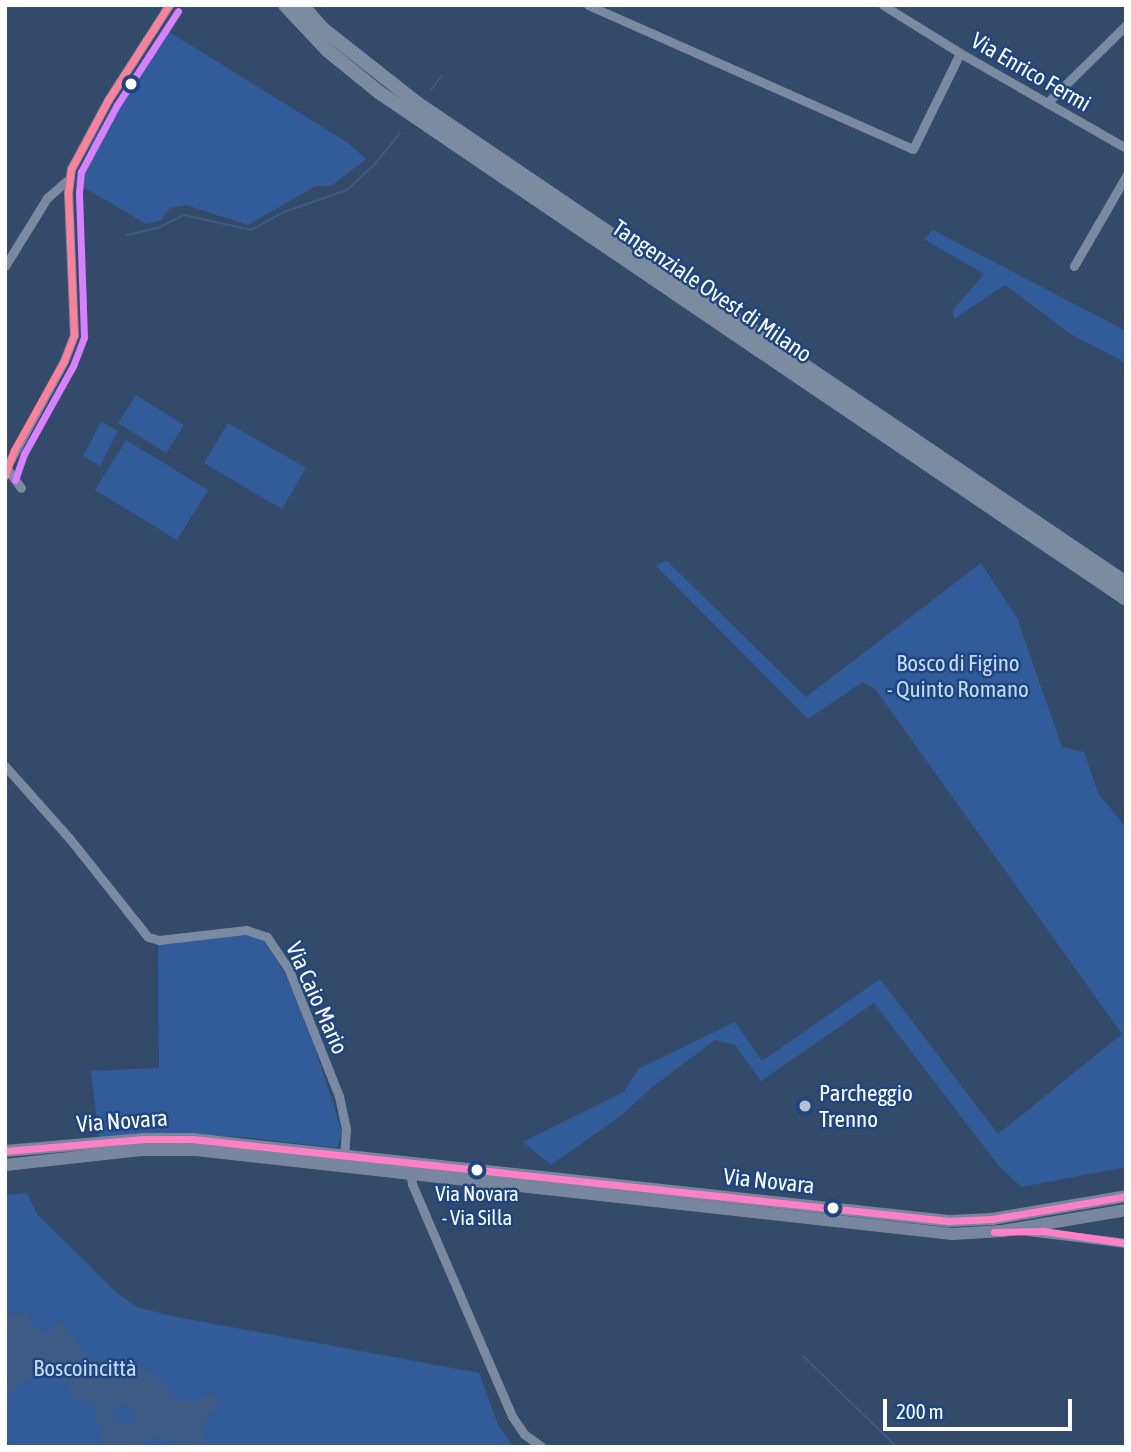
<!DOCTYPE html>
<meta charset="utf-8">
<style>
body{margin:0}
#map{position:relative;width:1131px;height:1452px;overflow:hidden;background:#344a6a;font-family:"Asap Condensed",sans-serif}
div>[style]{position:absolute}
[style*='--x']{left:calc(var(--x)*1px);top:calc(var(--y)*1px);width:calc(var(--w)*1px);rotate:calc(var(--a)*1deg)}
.green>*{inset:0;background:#315c99}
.water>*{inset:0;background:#3e5b86}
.stream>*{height:2px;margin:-1px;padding:0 1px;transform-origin:1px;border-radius:1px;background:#3e5b86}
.minor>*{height:9px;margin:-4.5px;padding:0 4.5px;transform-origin:4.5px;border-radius:4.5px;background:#7a8aa0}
.major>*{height:12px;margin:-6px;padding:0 6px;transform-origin:6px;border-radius:6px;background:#78879e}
.highway>*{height:14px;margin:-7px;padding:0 7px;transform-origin:7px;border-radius:7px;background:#7b8ba0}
.bus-1>*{height:7px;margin:-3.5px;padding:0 3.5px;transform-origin:3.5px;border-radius:3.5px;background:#ff80c5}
.bus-2>*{height:7px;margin:-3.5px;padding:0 3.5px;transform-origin:3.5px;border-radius:3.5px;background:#ff8098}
.bus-3>*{height:7px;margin:-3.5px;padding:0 3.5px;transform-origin:3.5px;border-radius:3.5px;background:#d880ff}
.dots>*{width:19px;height:19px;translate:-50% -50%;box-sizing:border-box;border:4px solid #1d4681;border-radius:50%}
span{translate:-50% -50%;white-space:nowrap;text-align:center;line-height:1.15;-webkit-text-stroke:5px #1d4681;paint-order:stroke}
.bus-label{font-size:21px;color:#fff}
.street-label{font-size:23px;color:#fff}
.park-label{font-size:23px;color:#c7dbf7}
.poi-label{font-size:23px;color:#fff}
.left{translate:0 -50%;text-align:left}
.frame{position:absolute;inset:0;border:7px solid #fff;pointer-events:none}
.scale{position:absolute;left:883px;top:1399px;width:189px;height:32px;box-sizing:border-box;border:4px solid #fff;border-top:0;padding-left:9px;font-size:21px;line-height:24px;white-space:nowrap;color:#fff;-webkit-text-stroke:5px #1d4681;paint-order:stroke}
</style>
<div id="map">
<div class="green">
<i style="clip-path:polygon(163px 28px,348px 143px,366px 159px,331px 186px,316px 186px,248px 225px,186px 205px,170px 208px,161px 220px,146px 224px,75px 182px,92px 141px)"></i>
<i style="clip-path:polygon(933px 230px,1126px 331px,1126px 363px,1072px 335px,1005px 285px,954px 319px,953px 310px,984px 274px,924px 239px)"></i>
<i style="clip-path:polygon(136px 395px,184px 425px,166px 453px,118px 423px)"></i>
<i style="clip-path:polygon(101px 422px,118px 431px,100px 466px,83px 456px)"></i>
<i style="clip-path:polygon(228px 423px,306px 468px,282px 509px,204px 463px)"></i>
<i style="clip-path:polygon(126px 440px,208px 490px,177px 540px,95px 490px)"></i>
<i style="clip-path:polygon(666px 560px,806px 697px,981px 563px,1017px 618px,1062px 747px,1084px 752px,1099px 795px,1126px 827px,1126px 1167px,1021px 1187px,999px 1166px,874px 1003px,761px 1081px,735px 1045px,715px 1040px,651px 1088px,622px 1115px,551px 1165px,523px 1142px,624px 1092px,638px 1069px,735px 1022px,762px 1061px,880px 979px,998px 1134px,1122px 1034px,876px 690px,863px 682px,808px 719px,656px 566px)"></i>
<i style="clip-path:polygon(250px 933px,262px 936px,287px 977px,312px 1039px,342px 1132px,337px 1148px,243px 1137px,180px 1134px,99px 1139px,91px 1071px,159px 1068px,158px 942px)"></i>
<i style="clip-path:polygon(27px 1193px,37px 1214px,118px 1294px,137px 1307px,171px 1316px,479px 1373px,498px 1425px,514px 1447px,5px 1447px,5px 1195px)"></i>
</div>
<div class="water">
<i style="clip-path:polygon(evenodd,24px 1313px,43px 1333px,48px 1333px,55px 1322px,62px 1322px,85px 1355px,108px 1365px,119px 1362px,137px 1365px,156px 1376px,169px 1387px,172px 1398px,182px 1401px,195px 1401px,211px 1394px,218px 1397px,221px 1401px,219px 1407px,205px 1420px,206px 1427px,202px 1435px,207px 1447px,176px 1447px,172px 1441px,155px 1438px,132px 1447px,104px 1447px,91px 1399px,75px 1400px,70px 1394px,68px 1382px,51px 1377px,37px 1376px,22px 1382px,5px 1398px,5px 1316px,24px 1313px,116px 1406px,128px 1406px,137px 1419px,129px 1424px,117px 1420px,112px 1412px,116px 1406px)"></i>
</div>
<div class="stream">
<i style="--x:431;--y:90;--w:17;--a:-54"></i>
<i style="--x:127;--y:235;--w:32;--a:-13"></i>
<i style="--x:158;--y:228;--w:29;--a:-27"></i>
<i style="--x:184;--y:215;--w:69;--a:12.6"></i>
<i style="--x:251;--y:230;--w:38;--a:-29"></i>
<i style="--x:284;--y:212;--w:67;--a:-19.2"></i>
<i style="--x:347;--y:190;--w:37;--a:-43"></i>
<i style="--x:374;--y:165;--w:41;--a:-50.9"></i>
<i style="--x:804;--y:1357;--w:129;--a:44.1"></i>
</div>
<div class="minor">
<i style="--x:588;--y:5;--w:355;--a:23.9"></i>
<i style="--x:913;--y:149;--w:107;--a:-63.9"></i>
<i style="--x:883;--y:5;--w:91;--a:31.9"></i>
<i style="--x:960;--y:53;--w:191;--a:29.8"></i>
<i style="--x:1047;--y:103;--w:111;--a:-44.6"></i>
<i style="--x:5;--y:266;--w:80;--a:-58.3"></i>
<i style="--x:47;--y:198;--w:29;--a:-41"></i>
<i style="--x:1074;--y:266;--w:104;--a:-60"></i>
<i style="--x:7;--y:466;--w:119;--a:-61.5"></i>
<i style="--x:64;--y:361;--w:28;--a:-69"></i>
<i style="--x:74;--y:335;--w:142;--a:-92.4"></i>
<i style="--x:68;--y:193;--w:24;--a:-83"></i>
<i style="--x:71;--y:169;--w:78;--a:-61.8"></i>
<i style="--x:108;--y:100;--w:113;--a:-57.3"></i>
<i style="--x:8;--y:470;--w:22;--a:54"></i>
<i style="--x:5;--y:766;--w:98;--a:48.3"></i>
<i style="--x:70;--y:839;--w:125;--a:51.5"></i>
<i style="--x:148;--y:937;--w:11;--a:15"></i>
<i style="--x:159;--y:940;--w:88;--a:-6.6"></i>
<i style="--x:246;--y:930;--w:22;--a:18"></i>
<i style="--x:267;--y:937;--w:40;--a:56"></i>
<i style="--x:289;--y:970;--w:136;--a:68.4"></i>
<i style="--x:339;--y:1096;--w:34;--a:78"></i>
<i style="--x:346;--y:1129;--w:29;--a:94"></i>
<i style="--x:410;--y:1170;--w:14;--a:82"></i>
<i style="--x:412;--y:1184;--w:253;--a:66.7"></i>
<i style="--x:512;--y:1416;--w:22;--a:56"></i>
<i style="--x:524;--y:1434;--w:22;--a:36"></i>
<i style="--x:1028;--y:1231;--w:99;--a:7"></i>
</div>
<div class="major">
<i style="--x:5;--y:1151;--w:140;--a:-4.9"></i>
<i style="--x:144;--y:1139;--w:48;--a:0"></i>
<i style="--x:192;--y:1139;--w:761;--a:6.18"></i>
<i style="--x:949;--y:1221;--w:43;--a:-2.7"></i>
<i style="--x:992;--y:1219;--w:136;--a:-9.7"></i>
<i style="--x:5;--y:1165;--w:137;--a:-6.3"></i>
<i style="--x:141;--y:1150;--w:55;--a:0"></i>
<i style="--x:196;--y:1150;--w:761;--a:6.34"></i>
<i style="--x:952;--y:1234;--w:50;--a:-3.4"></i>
<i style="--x:1002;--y:1231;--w:126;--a:-9.6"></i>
</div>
<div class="highway">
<i style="--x:285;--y:5;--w:62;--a:47"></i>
<i style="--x:327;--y:50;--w:68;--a:39.1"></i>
<i style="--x:380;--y:93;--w:901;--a:34.15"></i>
<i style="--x:302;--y:5;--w:32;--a:49"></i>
<i style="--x:323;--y:29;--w:120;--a:38.2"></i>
<i style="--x:417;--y:103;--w:856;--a:34.1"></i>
</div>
<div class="bus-1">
<i style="--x:5;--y:1151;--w:140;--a:-4.9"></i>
<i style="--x:144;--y:1139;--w:48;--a:0"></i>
<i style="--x:192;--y:1139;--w:761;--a:6.18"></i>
<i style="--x:949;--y:1221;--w:43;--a:-2.7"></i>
<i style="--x:992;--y:1219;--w:136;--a:-9.7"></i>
<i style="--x:994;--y:1232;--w:49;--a:-1.2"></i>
<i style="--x:1043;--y:1231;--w:84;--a:8.2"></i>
</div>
<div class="bus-2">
<i style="--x:5;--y:476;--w:28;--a:-71"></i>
<i style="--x:14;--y:450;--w:102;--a:-60.7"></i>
<i style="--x:64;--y:361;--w:28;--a:-69"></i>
<i style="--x:74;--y:335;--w:142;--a:-92.4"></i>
<i style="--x:68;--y:193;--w:24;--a:-83"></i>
<i style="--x:71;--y:169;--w:78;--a:-61.8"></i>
<i style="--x:108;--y:100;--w:113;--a:-57.3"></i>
</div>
<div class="bus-3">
<i style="--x:15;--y:480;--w:28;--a:-71"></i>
<i style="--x:24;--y:454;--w:101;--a:-60.9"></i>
<i style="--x:73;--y:366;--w:31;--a:-69"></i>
<i style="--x:84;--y:337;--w:144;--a:-92"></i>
<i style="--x:79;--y:193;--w:21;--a:-85"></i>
<i style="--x:81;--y:172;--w:76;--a:-61.8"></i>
<i style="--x:117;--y:105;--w:112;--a:-57"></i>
</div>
<div class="dots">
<i style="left:131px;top:84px;background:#fff"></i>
<i style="left:805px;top:1106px;background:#b8c0cb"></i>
<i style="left:477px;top:1170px;background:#fff"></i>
<i style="left:833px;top:1208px;background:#fff"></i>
</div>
<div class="bus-label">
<span style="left:477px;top:1205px">Via Novara<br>- Via Silla</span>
</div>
<div class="street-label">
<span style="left:1031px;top:72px;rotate:30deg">Via Enrico Fermi</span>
<span style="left:712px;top:291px;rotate:34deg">Tangenziale Ovest di Milano</span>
<span style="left:317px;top:998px;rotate:66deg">Via Caio Mario</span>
<span style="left:122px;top:1121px;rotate:-4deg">Via Novara</span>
<span style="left:769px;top:1181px;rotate:6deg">Via Novara</span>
</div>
<div class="park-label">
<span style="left:958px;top:676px">Bosco di Figino<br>- Quinto Romano</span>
<span style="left:85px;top:1368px">Boscoincittà</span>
</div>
<div class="poi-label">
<span class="left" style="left:819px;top:1106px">Parcheggio<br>Trenno</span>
</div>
<div class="frame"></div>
<div class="scale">200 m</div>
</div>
